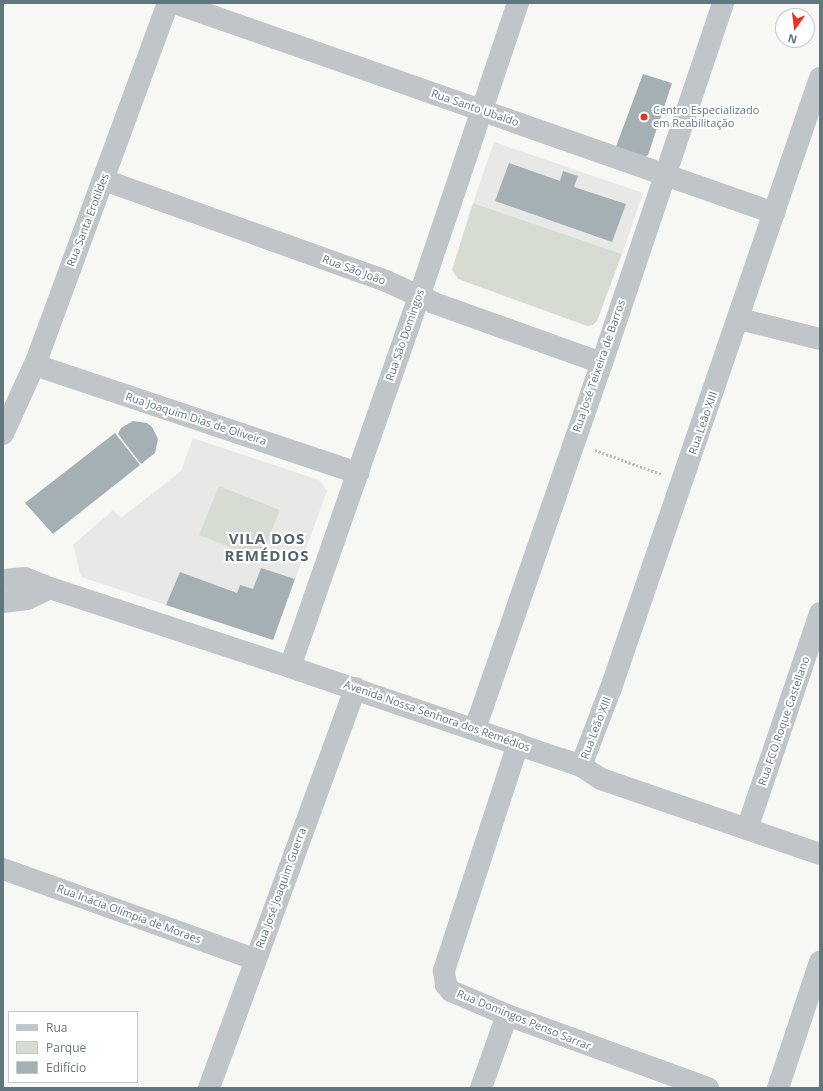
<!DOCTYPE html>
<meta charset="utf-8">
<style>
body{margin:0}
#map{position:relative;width:823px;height:1091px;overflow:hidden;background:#f7f7f4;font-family:"Open Sans",sans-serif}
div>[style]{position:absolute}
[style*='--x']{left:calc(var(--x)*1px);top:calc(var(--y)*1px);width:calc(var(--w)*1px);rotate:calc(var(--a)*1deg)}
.built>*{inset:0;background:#e8e8e7}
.green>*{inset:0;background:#d7dcd3}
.building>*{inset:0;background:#a4b0b4}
.path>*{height:2.5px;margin-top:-1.25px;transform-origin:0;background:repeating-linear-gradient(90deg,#b7bcbe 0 2px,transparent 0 4px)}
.minor>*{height:22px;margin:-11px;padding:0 11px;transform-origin:11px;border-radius:11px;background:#bfc5c8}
.dots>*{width:11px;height:11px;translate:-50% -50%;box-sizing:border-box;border:2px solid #fff;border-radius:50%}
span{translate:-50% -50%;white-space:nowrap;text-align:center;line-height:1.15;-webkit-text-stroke:4px #fff;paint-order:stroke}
.street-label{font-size:11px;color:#617780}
.poi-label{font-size:11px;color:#617780}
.left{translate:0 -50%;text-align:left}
.district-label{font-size:15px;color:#53646b;font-weight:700;letter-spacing:1px}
.frame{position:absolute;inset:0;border:4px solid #617780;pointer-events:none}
.legend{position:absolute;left:8px;top:1011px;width:130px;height:72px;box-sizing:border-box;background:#fff;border:1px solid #c0c9cc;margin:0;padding:5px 7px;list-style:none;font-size:12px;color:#617780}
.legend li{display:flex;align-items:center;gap:8px;height:20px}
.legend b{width:20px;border:1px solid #c0c9cc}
.north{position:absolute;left:775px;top:8px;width:40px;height:40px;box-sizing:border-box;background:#fff;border:1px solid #c0c9cc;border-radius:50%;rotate:194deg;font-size:11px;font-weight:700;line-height:16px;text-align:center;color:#617780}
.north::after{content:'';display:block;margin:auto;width:14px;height:18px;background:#ea3321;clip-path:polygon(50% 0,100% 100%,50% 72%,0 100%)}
</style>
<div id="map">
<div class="built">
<i style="clip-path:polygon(494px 142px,643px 193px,622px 254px,473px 203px)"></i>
<i style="clip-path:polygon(193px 438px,319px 480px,327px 491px,273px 640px,81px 577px,73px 545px,113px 510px,121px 518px,181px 471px)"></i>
</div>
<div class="green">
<i style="clip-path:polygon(473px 203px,622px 254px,597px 321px,593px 325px,587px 326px,458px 279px,452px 270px)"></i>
<i style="clip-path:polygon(219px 486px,280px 510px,260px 559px,199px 535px)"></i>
</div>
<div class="building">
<i style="clip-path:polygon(643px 74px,672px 83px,648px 155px,640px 160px,614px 152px)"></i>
<i style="clip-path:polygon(509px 163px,560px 181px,563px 171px,578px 176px,574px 187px,626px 204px,612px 242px,495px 201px)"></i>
<i style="clip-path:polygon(133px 421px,147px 423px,152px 427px,158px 439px,155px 453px,141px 464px,118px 434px,121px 428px)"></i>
<i style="clip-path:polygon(115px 433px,140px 465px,53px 534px,25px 503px)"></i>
<i style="clip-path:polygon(261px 568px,295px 579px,273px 640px,166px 605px,180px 572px,237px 593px,240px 585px,253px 589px)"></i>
</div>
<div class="path">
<i style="--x:595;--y:450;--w:70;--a:20"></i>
</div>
<div class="minor">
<i style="--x:175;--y:3;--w:635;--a:19.32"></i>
<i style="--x:104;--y:180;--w:300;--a:19.7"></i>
<i style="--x:386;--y:281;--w:53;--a:24.6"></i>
<i style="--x:434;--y:303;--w:178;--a:19.7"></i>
<i style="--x:739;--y:319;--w:83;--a:13.9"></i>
<i style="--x:35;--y:365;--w:341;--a:18.5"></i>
<i style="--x:3;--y:434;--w:82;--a:-65.6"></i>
<i style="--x:37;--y:359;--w:379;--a:-69.8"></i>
<i style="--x:3;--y:580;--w:22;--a:-5"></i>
<i style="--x:25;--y:578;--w:27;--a:22"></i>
<i style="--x:50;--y:588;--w:253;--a:18.2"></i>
<i style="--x:290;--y:667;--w:286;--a:18.8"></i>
<i style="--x:561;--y:759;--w:21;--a:19"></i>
<i style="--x:581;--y:766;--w:24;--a:33"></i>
<i style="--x:601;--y:779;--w:231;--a:18.9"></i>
<i style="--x:3;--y:602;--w:24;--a:-7"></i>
<i style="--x:27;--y:599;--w:25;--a:-26"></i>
<i style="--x:290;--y:667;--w:392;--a:-70.8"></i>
<i style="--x:419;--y:297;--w:310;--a:-71.4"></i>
<i style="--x:475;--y:729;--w:387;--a:-70.9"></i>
<i style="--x:602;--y:363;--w:380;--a:-71.4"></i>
<i style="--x:518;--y:744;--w:239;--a:108.1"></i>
<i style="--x:444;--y:971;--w:14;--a:82"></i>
<i style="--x:446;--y:985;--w:8;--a:50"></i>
<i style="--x:451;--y:991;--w:61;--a:23.2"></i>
<i style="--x:507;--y:1015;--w:214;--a:20"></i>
<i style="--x:581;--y:766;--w:84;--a:-69"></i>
<i style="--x:611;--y:688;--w:645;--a:-71.09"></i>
<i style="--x:747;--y:829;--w:228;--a:-71.3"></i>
<i style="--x:3;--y:869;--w:268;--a:19.7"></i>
<i style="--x:209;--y:1088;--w:426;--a:-69.9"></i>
<i style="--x:481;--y:1088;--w:77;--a:-70.4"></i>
<i style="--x:778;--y:1088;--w:133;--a:-71.6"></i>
</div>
<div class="dots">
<i style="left:644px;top:117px;background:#ea3321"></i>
</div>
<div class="street-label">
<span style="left:475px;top:108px;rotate:19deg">Rua Santo Ubaldo</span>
<span style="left:88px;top:220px;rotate:-69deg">Rua Santa Erotildes</span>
<span style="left:354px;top:270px;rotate:20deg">Rua São João</span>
<span style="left:405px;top:335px;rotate:-71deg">Rua São Domingos</span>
<span style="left:599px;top:366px;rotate:-71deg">Rua José Teixeira de Barros</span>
<span style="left:196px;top:419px;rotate:18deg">Rua Joaquim Dias de Oliveira</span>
<span style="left:703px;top:423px;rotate:-71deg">Rua Leão XIII</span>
<span style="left:437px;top:716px;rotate:19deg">Avenida Nossa Senhora dos Remédios</span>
<span style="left:784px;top:721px;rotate:-71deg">Rua FCO Roque Castellano</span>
<span style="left:596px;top:728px;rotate:-69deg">Rua Leão XIII</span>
<span style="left:281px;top:888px;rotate:-70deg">Rua José Joaquim Guerra</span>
<span style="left:129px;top:914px;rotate:20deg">Rua Inácia Olímpia de Moraes</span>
<span style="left:524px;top:1020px;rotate:22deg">Rua Domingos Penso Sarrar</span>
</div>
<div class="poi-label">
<span class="left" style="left:653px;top:117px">Centro Especializado<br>em Reabilitação</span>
</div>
<div class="district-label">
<span style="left:267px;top:547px">VILA DOS<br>REMÉDIOS</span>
</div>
<div class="frame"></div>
<ul class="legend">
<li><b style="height:5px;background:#bfc5c8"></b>Rua</li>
<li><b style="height:11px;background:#d7dcd3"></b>Parque</li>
<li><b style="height:11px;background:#a4b0b4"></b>Edifício</li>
</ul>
<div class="north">N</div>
</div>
